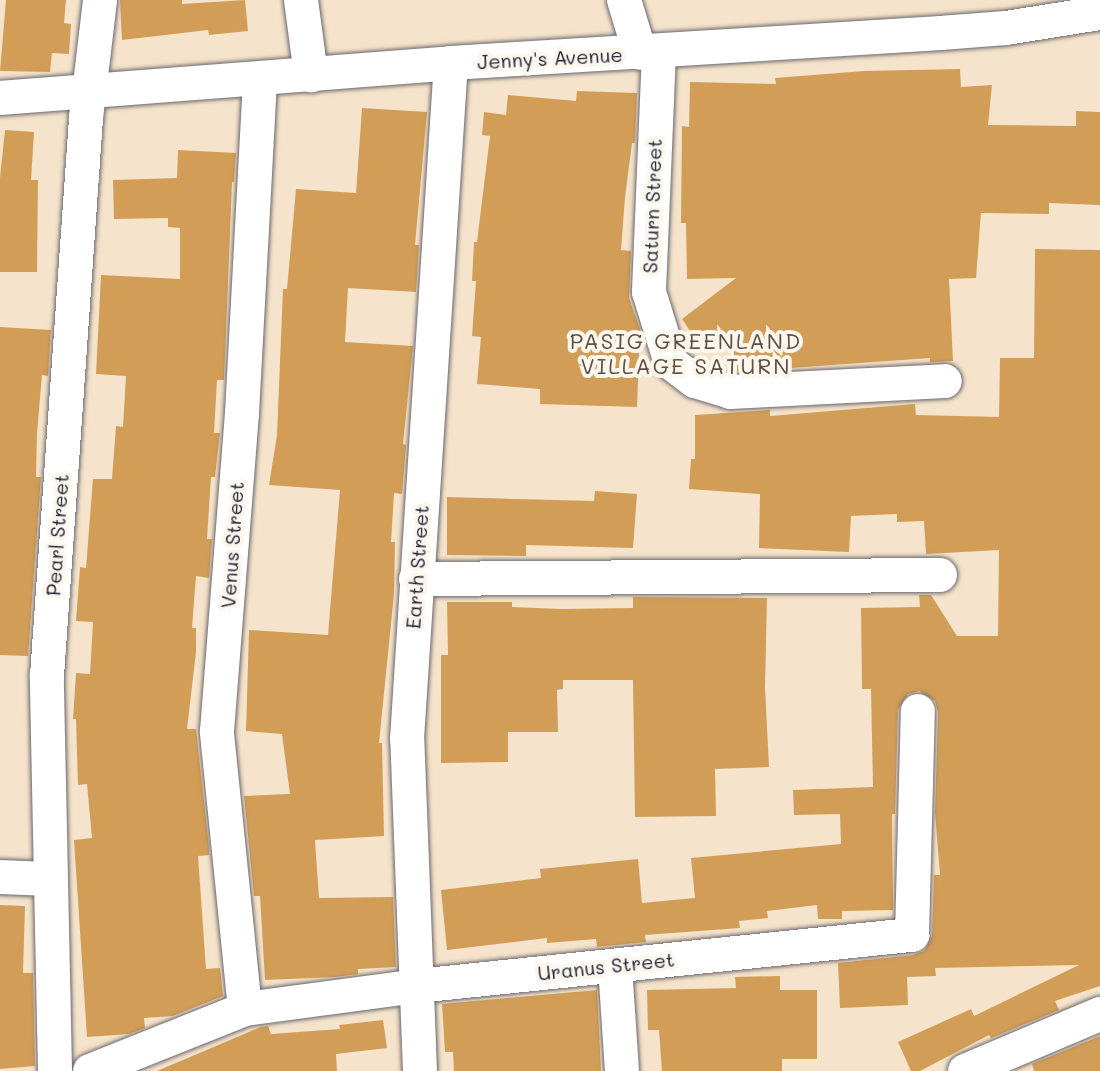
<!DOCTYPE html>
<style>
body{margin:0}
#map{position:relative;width:1100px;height:1071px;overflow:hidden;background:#f5e4cb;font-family:Mali,sans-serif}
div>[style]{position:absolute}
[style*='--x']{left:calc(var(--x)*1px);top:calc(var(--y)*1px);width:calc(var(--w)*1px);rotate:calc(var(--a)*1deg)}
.building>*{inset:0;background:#d29e57}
.roads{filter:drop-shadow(0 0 2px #6c666d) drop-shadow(0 0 2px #6c666d)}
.minor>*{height:34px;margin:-17px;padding:0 17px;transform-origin:17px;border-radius:17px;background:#fff}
span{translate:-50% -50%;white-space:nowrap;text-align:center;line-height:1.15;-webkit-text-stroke:8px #fbf7ec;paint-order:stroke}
.street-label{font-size:20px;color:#22223b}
.neighbourhood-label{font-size:22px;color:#604d45;letter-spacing:2px}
</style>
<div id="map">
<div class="building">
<i style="clip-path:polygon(6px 0,66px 0,64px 23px,71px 24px,69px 54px,52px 53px,50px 72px,0 71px)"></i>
<i style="clip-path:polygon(120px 0,182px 0,182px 4px,245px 0,248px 31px,209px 35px,208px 30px,122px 40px)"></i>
<i style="clip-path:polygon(960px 69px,961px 87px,992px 85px,988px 125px,1076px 126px,1076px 111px,1100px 112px,1100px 205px,1049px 203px,1049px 214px,981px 213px,976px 278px,949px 279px,953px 361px,930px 362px,930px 358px,734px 372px,734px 331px,704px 352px,682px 319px,736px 278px,687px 279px,686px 223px,681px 223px,682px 126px,689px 127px,690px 82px,776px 84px,775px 78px,864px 71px)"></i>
<i style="clip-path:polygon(577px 91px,637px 93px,635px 143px,632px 143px,625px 197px,621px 250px,631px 251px,629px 298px,640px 329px,637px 407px,540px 404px,540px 389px,477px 384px,481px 337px,472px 336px,476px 281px,472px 281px,474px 242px,477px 242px,490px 136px,482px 135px,484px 112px,506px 115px,508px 95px,576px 101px)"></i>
<i style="clip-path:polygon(362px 108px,427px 112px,415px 245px,419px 245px,416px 292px,348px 288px,345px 342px,413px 346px,403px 444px,406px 445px,402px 494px,394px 493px,391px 542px,395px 542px,394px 594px,379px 743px,382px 743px,384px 836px,315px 840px,319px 898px,393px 897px,396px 967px,358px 969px,358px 974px,335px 977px,265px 980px,260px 896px,254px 896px,244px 796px,290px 794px,282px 734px,246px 731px,249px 630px,328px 635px,340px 490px,269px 485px,277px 435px,283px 289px,287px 289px,296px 189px,356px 193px)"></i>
<i style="clip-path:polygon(5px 130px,34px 132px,31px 180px,38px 180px,37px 272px,0 272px,0 178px)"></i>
<i style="clip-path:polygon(178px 150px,236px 153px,234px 182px,232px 182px,224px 380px,217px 380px,214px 433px,220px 433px,215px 477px,211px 477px,207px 539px,212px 539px,209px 578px,196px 576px,192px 628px,196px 628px,196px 652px,187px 729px,196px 729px,209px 847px,209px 855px,198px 856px,206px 969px,220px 968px,223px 996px,173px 1016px,144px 1018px,145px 1028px,129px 1034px,87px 1037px,74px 840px,92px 838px,87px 784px,78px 785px,76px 719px,73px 719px,76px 673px,90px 674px,93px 622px,76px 621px,80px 567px,86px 568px,93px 479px,112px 479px,116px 426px,123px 427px,126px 376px,96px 374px,101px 275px,180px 279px,180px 228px,168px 227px,168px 218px,114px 219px,113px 180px,177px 178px)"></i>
<i style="clip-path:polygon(1035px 249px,1100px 250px,1100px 986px,1055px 1001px,1059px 1010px,991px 1038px,989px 1035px,920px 1071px,911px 1071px,898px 1042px,971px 1009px,974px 1016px,1079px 965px,935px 968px,936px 976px,907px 977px,908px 1005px,840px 1008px,838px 963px,913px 955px,924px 951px,932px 936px,934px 875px,940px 875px,935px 813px,938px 712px,935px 701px,919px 691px,908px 694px,898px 710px,895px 814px,892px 814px,893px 910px,842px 911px,842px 919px,818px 919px,817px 905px,767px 911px,768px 918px,739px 921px,740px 928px,645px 935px,646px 942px,597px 947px,596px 939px,547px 943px,547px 938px,447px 950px,441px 890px,541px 878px,540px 869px,638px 859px,642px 903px,695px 898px,691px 858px,841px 844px,840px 814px,794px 815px,793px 790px,873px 787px,871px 689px,862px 689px,861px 608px,920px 607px,919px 595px,931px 595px,957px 636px,998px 636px,999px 550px,926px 554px,924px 521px,897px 522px,897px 514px,851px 516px,849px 552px,759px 548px,760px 494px,689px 489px,691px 459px,695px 459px,695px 415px,770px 410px,770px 416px,915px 404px,916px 415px,999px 417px,1000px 358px,1034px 358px)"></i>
<i style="clip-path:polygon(0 327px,51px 330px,48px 376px,42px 375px,37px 433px,36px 477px,41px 477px,28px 656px,0 655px)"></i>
<i style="clip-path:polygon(595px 491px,637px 494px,633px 548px,526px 545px,526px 556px,447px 555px,447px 497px,594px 501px)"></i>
<i style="clip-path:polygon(633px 597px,767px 598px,765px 687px,769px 767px,715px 769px,716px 816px,635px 817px,633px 680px,563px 680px,563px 689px,557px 690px,558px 732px,508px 732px,508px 762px,441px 763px,441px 655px,448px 655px,447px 602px,512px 602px,512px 607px,562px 609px,633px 608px)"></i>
<i style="clip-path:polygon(0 905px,25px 906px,23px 973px,33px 973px,35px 1066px,0 1069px)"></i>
<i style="clip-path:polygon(780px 976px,780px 990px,817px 990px,817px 1059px,782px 1059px,782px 1071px,662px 1071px,659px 1030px,648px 1030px,647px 990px,736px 988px,735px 977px)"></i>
<i style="clip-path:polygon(597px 990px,601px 1071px,454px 1071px,453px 1052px,445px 1052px,442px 1004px)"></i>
<i style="clip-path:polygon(383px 1020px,387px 1048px,336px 1054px,337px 1071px,157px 1071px,261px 1027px,268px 1026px,271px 1034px,340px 1029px,339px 1025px)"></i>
<i style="clip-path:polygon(1100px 1036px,1100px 1071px,1034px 1071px,1032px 1064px)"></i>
</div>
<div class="roads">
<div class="minor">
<i style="--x:301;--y:0;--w:76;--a:82.4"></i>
<i style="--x:624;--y:0;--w:55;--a:73.2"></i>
<i style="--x:659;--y:52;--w:240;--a:92.4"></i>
<i style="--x:649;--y:292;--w:74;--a:72.8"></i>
<i style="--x:671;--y:363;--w:30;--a:37"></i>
<i style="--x:695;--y:381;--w:37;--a:17"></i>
<i style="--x:730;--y:392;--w:215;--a:-2.9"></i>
<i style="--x:0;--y:98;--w:452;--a:-4.4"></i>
<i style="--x:451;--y:63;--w:491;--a:-3.5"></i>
<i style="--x:941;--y:33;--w:65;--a:-4.4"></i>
<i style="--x:1006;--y:28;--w:95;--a:-9.1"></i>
<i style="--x:416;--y:579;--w:524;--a:-0.44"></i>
<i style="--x:0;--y:877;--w:50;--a:2.3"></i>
<i style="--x:615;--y:966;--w:105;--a:86.2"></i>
<i style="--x:245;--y:1009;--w:279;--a:-95.8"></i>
<i style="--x:217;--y:731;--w:319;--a:-85.5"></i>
<i style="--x:242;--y:413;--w:333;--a:-86.9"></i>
<i style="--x:55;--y:1071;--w:395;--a:-91.2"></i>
<i style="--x:47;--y:676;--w:559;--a:-86"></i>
<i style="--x:86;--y:118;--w:119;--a:-83.2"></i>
<i style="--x:90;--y:1071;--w:167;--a:-21.8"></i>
<i style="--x:245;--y:1009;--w:174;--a:-7.6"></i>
<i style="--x:417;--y:986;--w:498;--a:-5.9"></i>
<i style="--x:912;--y:935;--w:224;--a:-88.5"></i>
<i style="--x:420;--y:1071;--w:332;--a:-92.2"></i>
<i style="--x:407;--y:739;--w:677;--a:-86.28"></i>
<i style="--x:965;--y:1071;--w:147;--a:-22.9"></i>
</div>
</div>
<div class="street-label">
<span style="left:550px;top:58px;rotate:-3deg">Jenny's Avenue</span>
<span style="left:652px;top:206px;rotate:-88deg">Saturn Street</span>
<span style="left:57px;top:535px;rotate:-86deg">Pearl Street</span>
<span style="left:232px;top:545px;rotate:-86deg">Venus Street</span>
<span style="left:417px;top:567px;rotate:-86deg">Earth Street</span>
<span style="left:606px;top:966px;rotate:-6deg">Uranus Street</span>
</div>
<div class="neighbourhood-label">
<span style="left:686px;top:353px">PASIG GREENLAND<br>VILLAGE SATURN</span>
</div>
</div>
